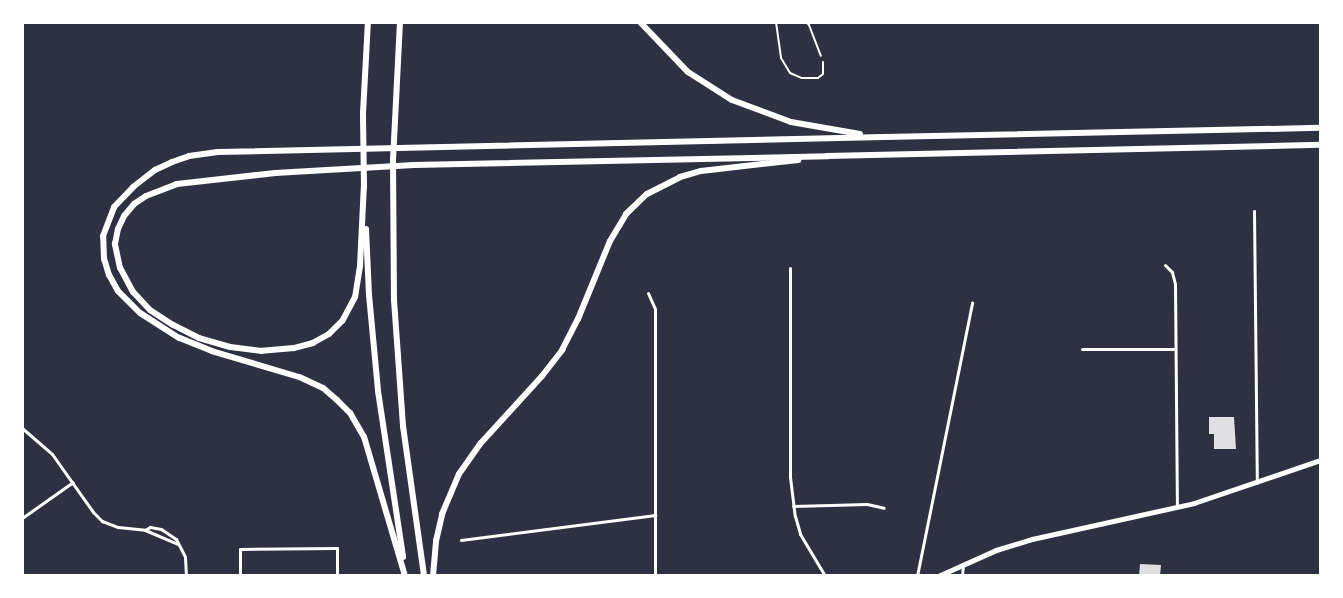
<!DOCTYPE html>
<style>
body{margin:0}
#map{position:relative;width:1343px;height:598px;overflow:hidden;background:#2d3142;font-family:"Asap Condensed",sans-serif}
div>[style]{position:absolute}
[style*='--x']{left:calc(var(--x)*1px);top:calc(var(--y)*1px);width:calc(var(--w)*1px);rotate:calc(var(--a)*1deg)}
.building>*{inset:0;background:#e0e0e3}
.service>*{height:2px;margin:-1px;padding:0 1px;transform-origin:1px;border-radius:1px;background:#fff}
.minor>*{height:3px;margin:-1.5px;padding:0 1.5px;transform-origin:1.5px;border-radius:1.5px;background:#fff}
.secondary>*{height:5px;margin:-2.5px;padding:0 2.5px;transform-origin:2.5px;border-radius:2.5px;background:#fff}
.trunk>*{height:5.5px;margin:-2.75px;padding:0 2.75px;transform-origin:2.75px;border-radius:2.75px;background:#fff}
.motorway>*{height:6px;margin:-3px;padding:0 3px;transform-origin:3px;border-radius:3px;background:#fff}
span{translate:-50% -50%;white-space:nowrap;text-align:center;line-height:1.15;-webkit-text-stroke:5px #fff;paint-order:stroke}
.frame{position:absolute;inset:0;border:24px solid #fff;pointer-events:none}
</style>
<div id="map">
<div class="building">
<i style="clip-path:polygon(1209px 417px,1234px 417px,1236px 449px,1214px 449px,1214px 434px,1209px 434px)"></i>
<i style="clip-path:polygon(1140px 564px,1161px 565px,1160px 576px,1139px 576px)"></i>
</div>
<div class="service">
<i style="--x:776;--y:22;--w:36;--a:82"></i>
<i style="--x:781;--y:58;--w:17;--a:59"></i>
<i style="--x:790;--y:73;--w:13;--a:23"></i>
<i style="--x:802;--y:78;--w:16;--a:0"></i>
<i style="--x:818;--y:78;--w:6;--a:-39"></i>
<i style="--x:823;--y:74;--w:12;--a:-90"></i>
<i style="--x:806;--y:22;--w:4;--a:45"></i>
<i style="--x:809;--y:25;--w:33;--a:69"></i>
</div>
<div class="minor">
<i style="--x:1254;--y:211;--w:272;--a:89.4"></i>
<i style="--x:1165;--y:265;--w:10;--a:45"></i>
<i style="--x:1172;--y:272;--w:12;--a:76"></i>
<i style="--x:1175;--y:284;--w:223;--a:89.5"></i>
<i style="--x:790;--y:268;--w:209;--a:90"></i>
<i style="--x:790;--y:477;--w:39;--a:83"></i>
<i style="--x:795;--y:516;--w:19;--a:74"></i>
<i style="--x:800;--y:534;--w:49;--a:59.2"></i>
<i style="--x:648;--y:293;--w:17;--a:66"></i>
<i style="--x:655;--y:309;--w:267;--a:90"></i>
<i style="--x:1082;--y:349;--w:93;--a:0"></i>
<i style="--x:22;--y:428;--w:40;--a:41"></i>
<i style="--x:52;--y:454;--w:71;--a:54.7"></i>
<i style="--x:93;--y:512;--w:13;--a:45"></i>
<i style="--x:102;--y:521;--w:17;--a:21"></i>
<i style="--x:118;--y:527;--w:27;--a:6"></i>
<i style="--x:145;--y:530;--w:36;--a:23"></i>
<i style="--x:793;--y:506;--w:74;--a:-1.5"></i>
<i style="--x:867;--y:504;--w:17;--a:13"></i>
<i style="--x:22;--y:518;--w:62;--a:-35.2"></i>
<i style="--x:145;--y:530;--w:6;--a:-31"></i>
<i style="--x:150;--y:527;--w:11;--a:10"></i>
<i style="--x:161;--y:529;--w:18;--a:34"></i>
<i style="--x:176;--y:539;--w:20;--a:63"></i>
<i style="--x:185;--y:557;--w:19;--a:87"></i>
<i style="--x:461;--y:540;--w:196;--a:-7.3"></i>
<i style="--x:240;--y:576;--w:27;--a:-90"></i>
<i style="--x:240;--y:549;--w:97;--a:-0.6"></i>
<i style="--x:337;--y:548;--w:25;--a:90"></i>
<i style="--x:917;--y:576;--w:279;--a:-78.6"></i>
<i style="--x:962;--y:576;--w:12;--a:-85"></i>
</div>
<div class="secondary">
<i style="--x:938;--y:576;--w:64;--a:-24.1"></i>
<i style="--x:996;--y:550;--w:38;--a:-17"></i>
<i style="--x:1032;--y:539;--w:166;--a:-12.5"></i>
<i style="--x:1194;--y:503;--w:133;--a:-18.8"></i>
</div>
<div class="trunk">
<i style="--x:884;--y:137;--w:436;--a:-1.2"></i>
<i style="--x:827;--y:156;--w:493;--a:-1.3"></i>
</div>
<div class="motorway">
<i style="--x:400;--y:22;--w:138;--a:92.9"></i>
<i style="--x:393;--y:160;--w:140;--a:89.6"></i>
<i style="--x:394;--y:300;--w:126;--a:85.9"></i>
<i style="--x:403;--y:426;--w:151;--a:82"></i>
<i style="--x:640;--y:22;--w:69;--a:46.2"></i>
<i style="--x:688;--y:72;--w:52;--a:32.5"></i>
<i style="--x:732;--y:100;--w:63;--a:20.4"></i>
<i style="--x:791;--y:122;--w:70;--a:9.9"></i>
<i style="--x:364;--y:184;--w:82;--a:92.8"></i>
<i style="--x:360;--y:266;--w:31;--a:99"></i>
<i style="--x:355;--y:297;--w:27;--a:118"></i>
<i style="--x:342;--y:321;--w:18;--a:135"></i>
<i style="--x:329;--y:334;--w:18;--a:151"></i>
<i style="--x:313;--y:343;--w:20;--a:165"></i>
<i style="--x:294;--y:348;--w:32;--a:175"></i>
<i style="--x:262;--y:351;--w:32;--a:-173"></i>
<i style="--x:230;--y:347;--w:32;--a:-164"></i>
<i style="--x:199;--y:338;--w:29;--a:-153"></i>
<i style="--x:173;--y:325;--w:27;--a:-147"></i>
<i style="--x:150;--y:310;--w:25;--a:-133"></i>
<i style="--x:133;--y:292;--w:27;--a:-118"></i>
<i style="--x:120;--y:268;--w:25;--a:-102"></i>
<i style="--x:115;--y:244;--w:15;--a:-79"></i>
<i style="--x:118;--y:229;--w:14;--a:-65"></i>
<i style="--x:124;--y:216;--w:16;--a:-50"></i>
<i style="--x:134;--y:204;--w:14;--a:-34"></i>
<i style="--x:146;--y:196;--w:33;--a:-21"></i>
<i style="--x:177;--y:184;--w:99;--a:-6.4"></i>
<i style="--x:275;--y:173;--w:139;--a:-3.3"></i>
<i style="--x:414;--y:165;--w:413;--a:-1.2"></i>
<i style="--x:364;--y:187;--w:74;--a:-90.8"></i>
<i style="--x:363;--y:113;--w:91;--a:-86.9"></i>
<i style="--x:366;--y:229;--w:66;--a:87.4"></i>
<i style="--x:369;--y:295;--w:96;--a:84.6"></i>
<i style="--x:378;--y:391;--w:168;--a:81.4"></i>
<i style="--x:405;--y:576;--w:145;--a:-106.4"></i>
<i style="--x:364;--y:437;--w:28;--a:-120"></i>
<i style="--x:350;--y:413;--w:18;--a:-135"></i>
<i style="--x:337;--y:400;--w:18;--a:-139"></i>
<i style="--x:323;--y:388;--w:26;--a:-155"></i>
<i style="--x:299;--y:377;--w:91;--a:-163.4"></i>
<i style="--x:212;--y:351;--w:35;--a:-158"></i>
<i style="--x:179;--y:338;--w:46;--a:-147.3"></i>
<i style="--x:140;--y:313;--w:31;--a:-135"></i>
<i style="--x:118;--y:291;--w:18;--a:-119"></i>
<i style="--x:109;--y:275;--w:17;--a:-107"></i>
<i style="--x:104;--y:259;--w:23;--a:-92"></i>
<i style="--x:103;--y:236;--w:31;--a:-69"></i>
<i style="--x:114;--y:207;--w:28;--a:-46"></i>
<i style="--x:133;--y:187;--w:28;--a:-38"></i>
<i style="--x:155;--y:170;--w:19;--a:-25"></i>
<i style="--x:172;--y:162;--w:18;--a:-19"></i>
<i style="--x:189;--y:156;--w:29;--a:-8"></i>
<i style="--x:218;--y:152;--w:666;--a:-1.29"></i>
<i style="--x:433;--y:576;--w:35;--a:-85"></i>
<i style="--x:436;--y:541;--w:28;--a:-77"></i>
<i style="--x:442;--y:514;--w:43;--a:-67"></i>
<i style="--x:459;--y:474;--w:37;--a:-55"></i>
<i style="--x:480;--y:444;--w:92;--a:-47.6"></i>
<i style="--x:542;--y:376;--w:33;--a:-52"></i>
<i style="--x:562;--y:350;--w:35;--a:-63"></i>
<i style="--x:578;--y:319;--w:84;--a:-67.7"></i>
<i style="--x:610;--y:241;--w:31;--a:-59"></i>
<i style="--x:626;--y:214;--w:29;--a:-44"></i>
<i style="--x:647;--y:194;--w:37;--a:-27"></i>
<i style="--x:680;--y:177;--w:22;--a:-16"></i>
<i style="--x:701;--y:171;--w:98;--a:-6.5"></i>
</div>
<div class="frame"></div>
</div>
